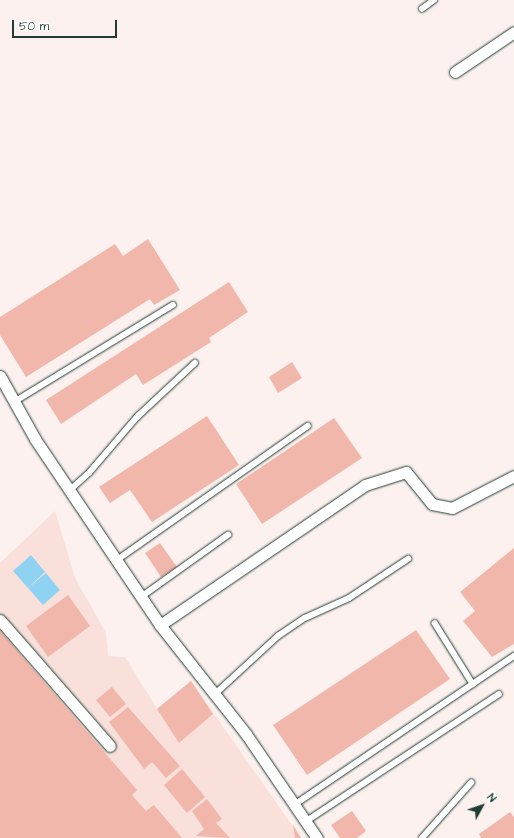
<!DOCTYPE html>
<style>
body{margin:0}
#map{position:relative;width:514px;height:838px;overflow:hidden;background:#fcf1ee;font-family:"Architects Daughter",sans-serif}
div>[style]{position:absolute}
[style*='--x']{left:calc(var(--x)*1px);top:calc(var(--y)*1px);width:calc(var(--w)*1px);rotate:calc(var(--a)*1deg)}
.built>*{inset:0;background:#f9e0da}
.water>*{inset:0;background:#90d2f1}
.building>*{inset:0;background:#f1b7ab}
.roads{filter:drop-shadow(0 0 1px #1f3d34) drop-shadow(0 0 1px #1f3d34)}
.lane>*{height:5.5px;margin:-2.75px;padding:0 2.75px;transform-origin:2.75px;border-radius:2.75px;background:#fff}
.street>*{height:11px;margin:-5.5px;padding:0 5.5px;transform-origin:5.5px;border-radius:5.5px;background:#fff}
span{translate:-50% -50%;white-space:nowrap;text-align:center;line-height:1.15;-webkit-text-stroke:3px #fff;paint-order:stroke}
.north{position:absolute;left:462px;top:786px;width:40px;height:40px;-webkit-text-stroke:3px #fff;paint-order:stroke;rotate:50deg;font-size:11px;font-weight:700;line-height:16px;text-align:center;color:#1f3d34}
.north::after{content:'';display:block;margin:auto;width:14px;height:18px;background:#1f3d34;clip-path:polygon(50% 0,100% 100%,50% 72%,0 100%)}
.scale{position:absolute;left:12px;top:20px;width:105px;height:18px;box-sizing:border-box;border:2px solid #1f3d34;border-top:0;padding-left:5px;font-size:12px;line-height:14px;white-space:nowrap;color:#1f3d34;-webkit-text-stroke:3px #fff;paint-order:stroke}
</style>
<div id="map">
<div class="built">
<i style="clip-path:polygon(55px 511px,75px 578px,106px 633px,108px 656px,125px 657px,157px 709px,191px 681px,301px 838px,0 838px,0 563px)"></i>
</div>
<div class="water">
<i style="clip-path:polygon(31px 555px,45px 572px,28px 588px,13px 571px)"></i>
<i style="clip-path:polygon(46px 573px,60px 590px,43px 605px,28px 588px)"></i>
</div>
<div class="building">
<i style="clip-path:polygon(148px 239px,180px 290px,154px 305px,150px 299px,26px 377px,0 335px,0 317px,115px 244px,123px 256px)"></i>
<i style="clip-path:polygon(229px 282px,248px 312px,209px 338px,211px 342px,143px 385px,136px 374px,61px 424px,46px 400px)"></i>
<i style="clip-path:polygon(292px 362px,302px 378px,278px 393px,269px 377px)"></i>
<i style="clip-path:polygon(207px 416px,239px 465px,152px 522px,130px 490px,110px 503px,99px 487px)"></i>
<i style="clip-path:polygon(334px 418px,362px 458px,262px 524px,236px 484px)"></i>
<i style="clip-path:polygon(160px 543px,177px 567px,161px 577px,145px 553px)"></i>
<i style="clip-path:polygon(514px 548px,514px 644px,492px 657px,463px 621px,475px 611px,460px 592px)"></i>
<i style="clip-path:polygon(68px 595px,90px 626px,48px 657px,26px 626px)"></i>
<i style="clip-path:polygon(416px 630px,450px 679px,307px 775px,273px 725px)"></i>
<i style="clip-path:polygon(0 631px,137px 790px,132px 795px,146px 811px,154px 805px,182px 838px,0 838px)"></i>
<i style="clip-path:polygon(191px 681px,213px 714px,179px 743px,157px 709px)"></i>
<i style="clip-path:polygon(112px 687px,126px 704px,110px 717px,96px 700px)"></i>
<i style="clip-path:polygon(128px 707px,180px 766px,166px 778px,152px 762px,144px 769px,109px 722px)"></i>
<i style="clip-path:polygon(182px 769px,205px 797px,187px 813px,164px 785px)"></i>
<i style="clip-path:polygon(207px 799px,222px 819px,216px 823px,230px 838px,196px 836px,204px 829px,192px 811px)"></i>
<i style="clip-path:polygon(352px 811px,366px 831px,357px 838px,340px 838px,331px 825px)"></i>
<i style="clip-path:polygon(510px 812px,514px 817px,514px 838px,481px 838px,479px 834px)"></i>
<i style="clip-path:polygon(293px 825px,301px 838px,295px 838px)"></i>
</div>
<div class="roads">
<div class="lane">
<i style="--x:422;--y:9;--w:15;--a:-37"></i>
<i style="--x:14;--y:402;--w:186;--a:-31.4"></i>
<i style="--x:70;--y:490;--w:25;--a:-42"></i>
<i style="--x:89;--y:473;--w:74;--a:-49.4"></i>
<i style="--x:137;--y:417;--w:79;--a:-43"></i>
<i style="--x:117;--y:560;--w:233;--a:-35.1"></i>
<i style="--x:141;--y:597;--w:107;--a:-35.5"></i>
<i style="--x:435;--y:623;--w:72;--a:58.1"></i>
<i style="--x:215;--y:694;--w:86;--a:-42.6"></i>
<i style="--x:278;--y:636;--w:32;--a:-34"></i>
<i style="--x:305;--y:618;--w:48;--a:-24.4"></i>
<i style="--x:349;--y:598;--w:71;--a:-33.5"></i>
<i style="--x:294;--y:805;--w:266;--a:-34.1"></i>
<i style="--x:305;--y:822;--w:232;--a:-33.4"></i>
<i style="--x:422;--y:838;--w:74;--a:-48.3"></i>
</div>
<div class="street">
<i style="--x:455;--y:72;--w:71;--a:-34.1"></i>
<i style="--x:0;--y:376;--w:72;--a:60.9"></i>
<i style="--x:35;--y:439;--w:224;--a:56.1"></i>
<i style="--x:160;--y:625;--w:139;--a:51.7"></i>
<i style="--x:246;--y:734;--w:126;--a:55.7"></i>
<i style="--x:0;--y:620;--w:167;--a:48.9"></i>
<i style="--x:160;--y:625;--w:248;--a:-34.3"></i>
<i style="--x:365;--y:485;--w:43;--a:-17.6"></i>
<i style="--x:406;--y:472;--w:41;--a:50.9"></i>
<i style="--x:432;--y:504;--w:20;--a:11"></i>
<i style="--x:452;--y:508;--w:70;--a:-27.3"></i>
</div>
</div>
<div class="north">N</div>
<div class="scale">50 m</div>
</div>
